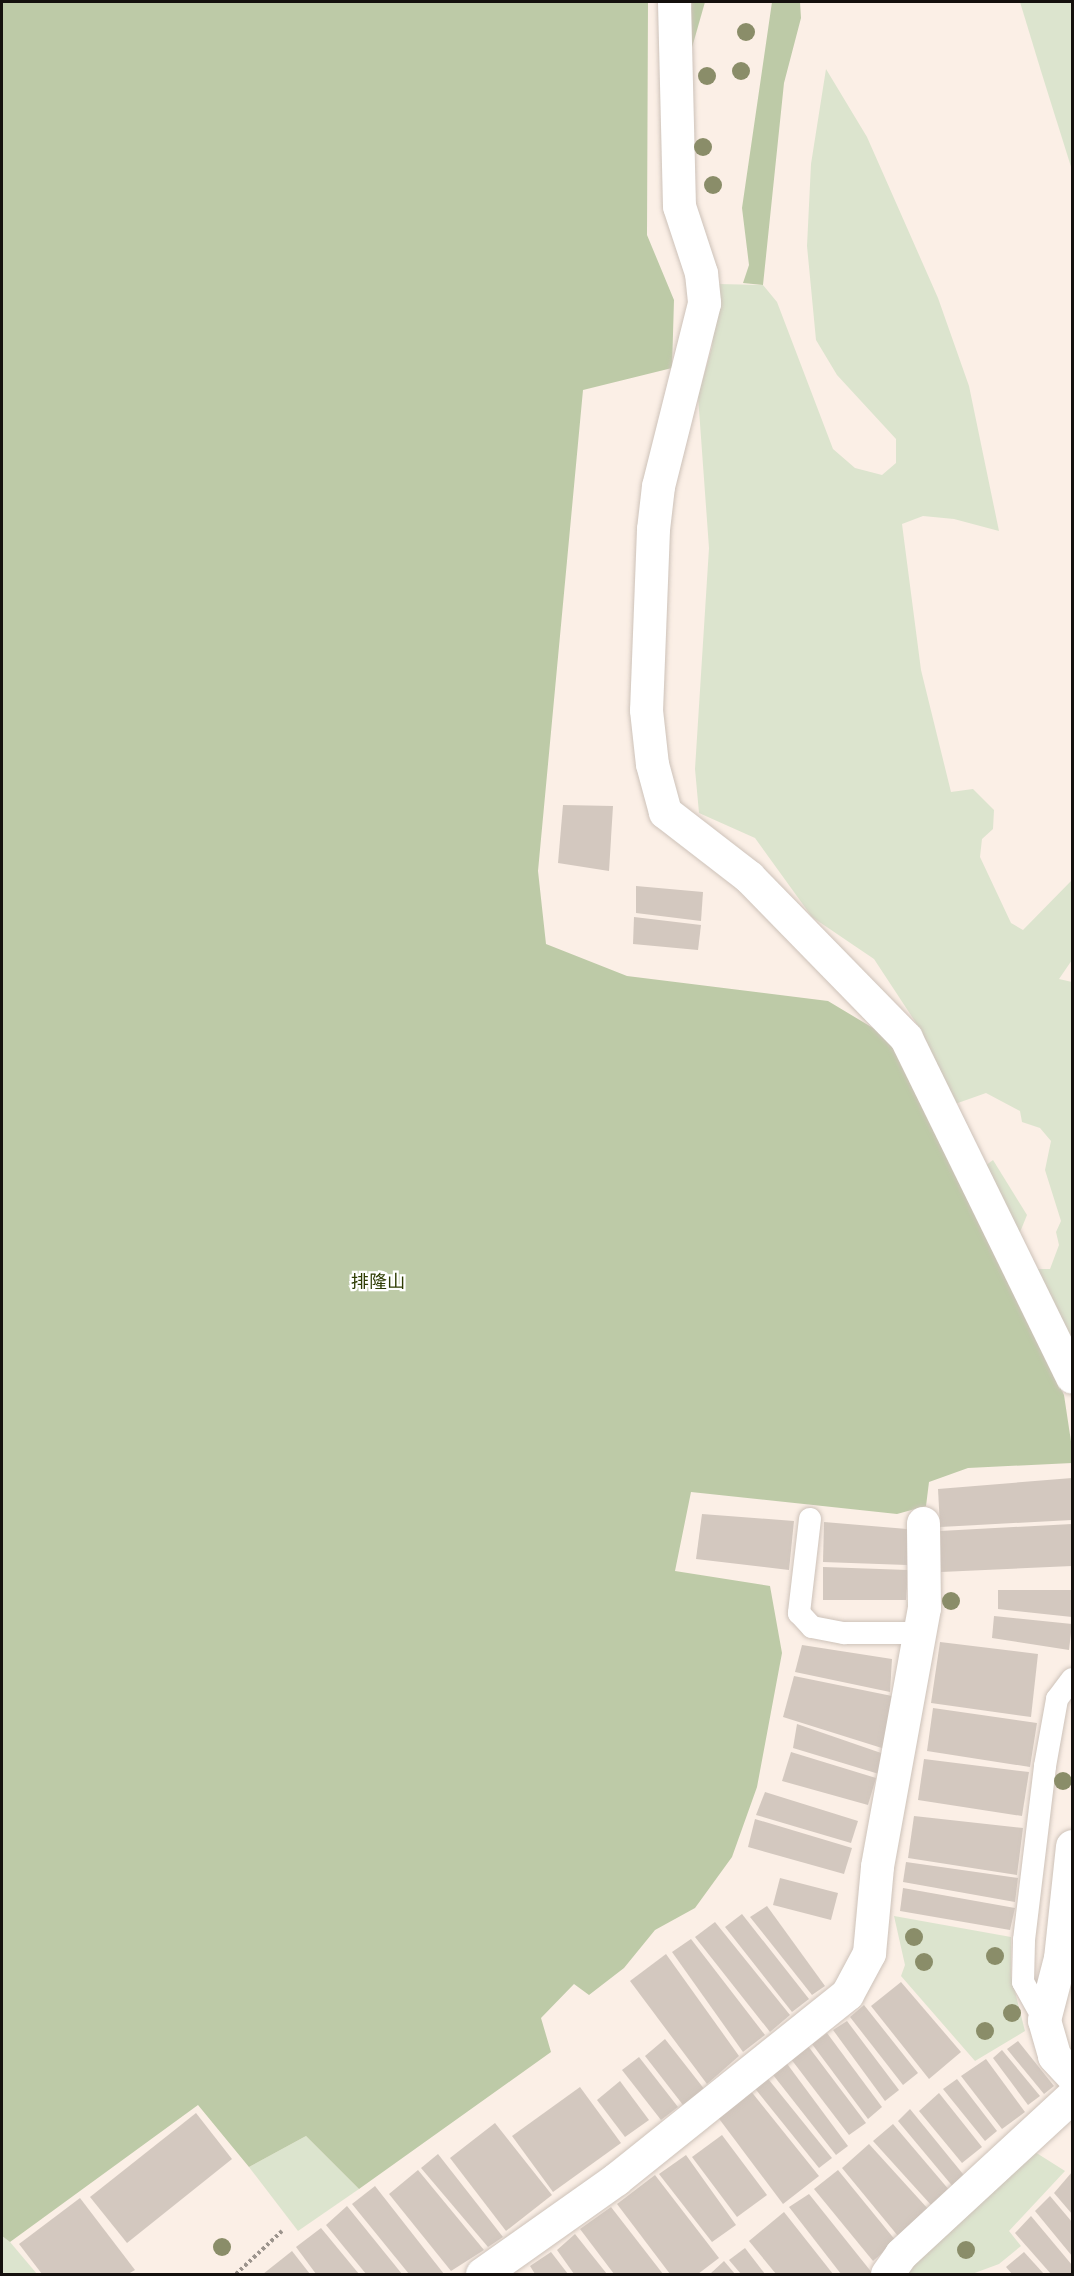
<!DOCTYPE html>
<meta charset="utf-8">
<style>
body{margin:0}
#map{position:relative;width:1074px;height:2276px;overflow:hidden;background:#fbefe6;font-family:"Work Sans","Noto Sans SC",sans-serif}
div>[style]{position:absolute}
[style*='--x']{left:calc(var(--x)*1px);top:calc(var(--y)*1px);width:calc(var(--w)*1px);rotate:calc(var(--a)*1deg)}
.green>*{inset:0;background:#dce4ce}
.forest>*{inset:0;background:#bdcaa7}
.building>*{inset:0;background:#d3c8bf}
.path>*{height:4px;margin-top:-2px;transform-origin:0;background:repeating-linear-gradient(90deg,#9c948d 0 3px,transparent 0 6px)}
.roads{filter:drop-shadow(0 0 2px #cdc2b9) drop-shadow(0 0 2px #cdc2b9)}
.service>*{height:22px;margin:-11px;padding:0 11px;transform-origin:11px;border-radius:11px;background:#fff}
.minor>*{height:33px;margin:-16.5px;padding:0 16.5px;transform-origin:16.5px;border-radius:16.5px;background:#fff}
.trees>*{width:18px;height:18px;margin:-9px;border-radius:50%;background:#8a8d69}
span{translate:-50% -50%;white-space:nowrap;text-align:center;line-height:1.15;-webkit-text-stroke:4.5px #fff;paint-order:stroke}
.park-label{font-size:18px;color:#2e3c03}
.frame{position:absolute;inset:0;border:3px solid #14100d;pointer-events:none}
</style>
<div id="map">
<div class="green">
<i style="clip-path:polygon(1020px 2px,1072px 2px,1072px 170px,1041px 71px)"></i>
<i style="clip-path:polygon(826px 69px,867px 137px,938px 298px,969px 386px,999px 531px,954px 519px,923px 516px,902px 524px,921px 670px,951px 792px,973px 789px,994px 810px,993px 829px,982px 839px,980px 857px,1011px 923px,1023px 930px,1072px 880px,1072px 960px,1059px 979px,1072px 982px,1072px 1347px,1034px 1269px,1050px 1269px,1059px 1245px,1056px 1232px,1061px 1221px,1045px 1170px,1051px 1141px,1040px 1128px,1022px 1122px,1020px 1111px,986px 1093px,955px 1104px,922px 1032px,874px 959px,812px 917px,755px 838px,699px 813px,695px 769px,709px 548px,698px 396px,712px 347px,718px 284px,763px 285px,777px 302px,833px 449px,855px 468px,882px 475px,896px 463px,896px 439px,837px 375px,816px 340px,807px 246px,811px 164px)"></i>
<i style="clip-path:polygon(993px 1160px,1027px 1215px,1018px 1237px,985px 1166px)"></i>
<i style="clip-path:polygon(894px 1916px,1011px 1937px,1011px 1976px,1025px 2031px,975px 2061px,901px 1976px,905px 1965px)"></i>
<i style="clip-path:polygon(306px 2136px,359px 2189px,298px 2231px,249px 2167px)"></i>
<i style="clip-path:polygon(1035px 2152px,1065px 2171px,1009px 2231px,1021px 2246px,999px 2264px,972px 2274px,893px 2274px)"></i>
<i style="clip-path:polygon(2px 2236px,10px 2242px,37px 2274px,2px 2274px)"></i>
</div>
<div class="forest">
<i style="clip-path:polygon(2px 2px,648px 2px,647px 235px,674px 300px,672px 368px,583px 390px,538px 871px,546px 944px,627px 976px,828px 1001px,883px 1034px,906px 1062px,1064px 1395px,1072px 1448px,1072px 1463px,968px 1468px,929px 1482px,926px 1506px,897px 1514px,691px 1492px,675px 1571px,770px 1586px,782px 1653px,757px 1787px,732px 1857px,695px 1908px,655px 1930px,624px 1968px,589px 1995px,574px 1984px,541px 2018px,551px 2052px,359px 2189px,306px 2136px,249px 2167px,198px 2105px,10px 2242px,2px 2236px)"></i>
<i style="clip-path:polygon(692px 2px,705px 2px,689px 58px,689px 24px)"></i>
<i style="clip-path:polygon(772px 2px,800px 2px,801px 18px,784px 83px,763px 285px,743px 283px,749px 265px,742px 208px)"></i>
</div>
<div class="building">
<i style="clip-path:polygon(563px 805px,613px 806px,609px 871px,558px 863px)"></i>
<i style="clip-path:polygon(636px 886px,703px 892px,701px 921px,636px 913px)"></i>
<i style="clip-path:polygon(634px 917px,701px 925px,698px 950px,633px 944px)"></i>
<i style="clip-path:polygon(1072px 1478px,1072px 1520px,940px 1527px,938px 1489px)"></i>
<i style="clip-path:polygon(702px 1514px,794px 1521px,789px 1570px,696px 1559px)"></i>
<i style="clip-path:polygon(824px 1522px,907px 1529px,907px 1565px,823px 1562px)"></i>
<i style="clip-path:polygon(1072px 1524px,1072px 1566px,941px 1572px,940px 1531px)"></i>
<i style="clip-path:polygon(823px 1567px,908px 1570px,906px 1600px,823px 1600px)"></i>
<i style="clip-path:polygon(998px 1590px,1072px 1590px,1072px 1617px,998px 1609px)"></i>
<i style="clip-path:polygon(994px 1616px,1072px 1624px,1069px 1650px,992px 1638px)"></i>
<i style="clip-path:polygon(940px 1642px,1038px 1654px,1031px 1717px,931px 1703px)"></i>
<i style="clip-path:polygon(802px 1645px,892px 1659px,890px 1692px,795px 1672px)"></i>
<i style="clip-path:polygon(794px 1676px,892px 1696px,885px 1749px,783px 1717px)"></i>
<i style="clip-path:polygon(933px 1708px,1037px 1723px,1030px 1767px,927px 1751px)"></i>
<i style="clip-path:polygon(797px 1724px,884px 1754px,879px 1774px,793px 1748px)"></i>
<i style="clip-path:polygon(791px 1752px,876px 1778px,868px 1805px,782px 1781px)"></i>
<i style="clip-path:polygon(924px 1759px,1029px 1772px,1022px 1816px,918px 1800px)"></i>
<i style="clip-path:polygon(765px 1792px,858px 1821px,851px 1843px,756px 1815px)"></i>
<i style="clip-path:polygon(914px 1816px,1023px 1828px,1017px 1875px,908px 1858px)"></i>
<i style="clip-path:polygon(755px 1819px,852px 1848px,844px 1874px,748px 1847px)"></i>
<i style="clip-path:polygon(906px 1862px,1018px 1878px,1015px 1902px,903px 1882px)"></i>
<i style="clip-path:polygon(780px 1878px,838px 1893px,831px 1920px,773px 1905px)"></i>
<i style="clip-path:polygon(903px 1888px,1015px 1908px,1010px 1930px,900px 1911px)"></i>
<i style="clip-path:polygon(767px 1906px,825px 1986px,812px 1995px,750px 1917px)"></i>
<i style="clip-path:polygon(742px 1914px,809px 1999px,792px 2012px,725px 1927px)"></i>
<i style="clip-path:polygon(715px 1922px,790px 2015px,770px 2032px,695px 1937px)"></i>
<i style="clip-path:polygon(691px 1939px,765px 2035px,743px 2052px,672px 1952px)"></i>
<i style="clip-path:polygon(666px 1954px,739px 2056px,707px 2084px,630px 1981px)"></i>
<i style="clip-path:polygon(901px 1982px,961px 2052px,929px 2079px,871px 2006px)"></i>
<i style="clip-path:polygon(864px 2005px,918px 2073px,903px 2085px,850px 2017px)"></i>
<i style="clip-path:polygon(847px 2021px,899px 2090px,885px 2101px,833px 2030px)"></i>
<i style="clip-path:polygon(827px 2033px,882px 2107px,868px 2119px,812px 2044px)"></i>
<i style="clip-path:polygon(665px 2039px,705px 2090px,683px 2105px,645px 2056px)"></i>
<i style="clip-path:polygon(1018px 2041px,1054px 2086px,1044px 2094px,1007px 2049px)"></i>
<i style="clip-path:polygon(808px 2046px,866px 2123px,849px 2135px,791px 2059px)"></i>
<i style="clip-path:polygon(1002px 2050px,1040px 2096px,1028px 2105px,993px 2058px)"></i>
<i style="clip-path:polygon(639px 2057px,678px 2107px,661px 2120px,622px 2070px)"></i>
<i style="clip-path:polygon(986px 2059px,1025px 2112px,1002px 2129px,961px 2076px)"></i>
<i style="clip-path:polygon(785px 2061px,848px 2146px,836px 2155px,770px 2071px)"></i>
<i style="clip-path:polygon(765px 2075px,832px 2158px,819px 2168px,753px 2086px)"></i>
<i style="clip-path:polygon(957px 2079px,997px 2131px,985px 2141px,943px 2089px)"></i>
<i style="clip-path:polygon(620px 2081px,649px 2120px,625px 2137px,597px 2100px)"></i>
<i style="clip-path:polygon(580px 2087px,621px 2143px,553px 2192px,512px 2136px)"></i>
<i style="clip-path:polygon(750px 2090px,819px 2176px,783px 2204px,717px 2116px)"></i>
<i style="clip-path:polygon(939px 2093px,982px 2147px,962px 2163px,919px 2111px)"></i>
<i style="clip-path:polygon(910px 2109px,967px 2179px,954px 2188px,898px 2121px)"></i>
<i style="clip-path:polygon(196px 2113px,232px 2159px,127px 2243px,90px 2197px)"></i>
<i style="clip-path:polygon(495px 2123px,552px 2195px,506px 2231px,450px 2158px)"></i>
<i style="clip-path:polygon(893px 2124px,950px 2191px,931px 2205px,873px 2141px)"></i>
<i style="clip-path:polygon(722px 2135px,767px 2195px,737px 2217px,692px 2157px)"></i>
<i style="clip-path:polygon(869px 2144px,929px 2210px,898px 2236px,842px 2168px)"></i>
<i style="clip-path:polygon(438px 2154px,503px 2237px,488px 2247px,421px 2168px)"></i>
<i style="clip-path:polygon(686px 2155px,736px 2225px,712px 2242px,659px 2174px)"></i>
<i style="clip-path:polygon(418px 2170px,484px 2250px,451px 2271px,389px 2194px)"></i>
<i style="clip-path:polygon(838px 2170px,896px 2241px,873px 2261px,814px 2189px)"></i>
<i style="clip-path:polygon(1072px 2172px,1072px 2214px,1054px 2193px)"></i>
<i style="clip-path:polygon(655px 2175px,719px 2258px,698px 2274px,670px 2274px,617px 2204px)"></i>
<i style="clip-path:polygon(375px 2186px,444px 2274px,409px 2274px,352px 2204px)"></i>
<i style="clip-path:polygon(809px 2194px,873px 2274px,841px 2274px,789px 2207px)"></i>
<i style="clip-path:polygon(1050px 2196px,1072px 2222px,1072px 2256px,1035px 2211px)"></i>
<i style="clip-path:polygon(80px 2198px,135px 2270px,128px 2274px,42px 2274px,19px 2244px)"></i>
<i style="clip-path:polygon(347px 2206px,402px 2274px,366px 2274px,326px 2225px)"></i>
<i style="clip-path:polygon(611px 2207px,663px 2274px,614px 2274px,580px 2229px)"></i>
<i style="clip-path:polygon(784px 2212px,833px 2274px,776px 2274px,749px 2241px)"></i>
<i style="clip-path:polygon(1031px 2216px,1072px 2265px,1072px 2274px,1051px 2274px,1015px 2233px)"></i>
<i style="clip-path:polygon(321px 2228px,359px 2274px,316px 2274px,296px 2247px)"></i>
<i style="clip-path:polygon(575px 2234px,607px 2274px,574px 2274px,557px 2250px)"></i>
<i style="clip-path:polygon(745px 2248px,765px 2274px,741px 2274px,729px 2260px)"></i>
<i style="clip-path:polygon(292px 2251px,310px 2274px,263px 2274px)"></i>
<i style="clip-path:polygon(551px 2252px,568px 2274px,535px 2274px,530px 2266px)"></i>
<i style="clip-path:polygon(1024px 2252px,1044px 2274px,1012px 2274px,1006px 2267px)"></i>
<i style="clip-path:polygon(724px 2261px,735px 2274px,710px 2274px)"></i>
</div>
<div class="path">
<i style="--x:236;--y:2274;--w:63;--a:-43.1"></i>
</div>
<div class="roads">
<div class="service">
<i style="--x:810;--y:1519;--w:95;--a:96.7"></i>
<i style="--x:799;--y:1613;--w:19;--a:47"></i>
<i style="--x:812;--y:1627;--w:33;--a:11"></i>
<i style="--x:844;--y:1633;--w:75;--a:0"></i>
<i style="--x:1044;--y:2020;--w:43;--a:-118.9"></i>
<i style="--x:1023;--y:1982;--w:42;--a:-88.6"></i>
<i style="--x:1024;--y:1940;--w:175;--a:-83.1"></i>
<i style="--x:1045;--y:1766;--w:68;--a:-79.8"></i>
<i style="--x:1057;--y:1699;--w:25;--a:-53"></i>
</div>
<div class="minor">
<i style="--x:674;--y:2;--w:204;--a:88.6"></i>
<i style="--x:679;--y:206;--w:71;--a:71.8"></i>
<i style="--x:701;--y:273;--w:30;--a:84"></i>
<i style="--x:704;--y:303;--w:189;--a:104.1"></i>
<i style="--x:658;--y:486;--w:43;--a:96.6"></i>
<i style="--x:653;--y:529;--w:181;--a:92.2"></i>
<i style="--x:646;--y:710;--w:54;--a:83.7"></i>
<i style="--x:652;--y:764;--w:50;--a:74.8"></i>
<i style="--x:665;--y:812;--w:106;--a:37.7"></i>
<i style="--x:749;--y:877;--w:225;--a:45.7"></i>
<i style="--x:906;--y:1038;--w:377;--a:63.9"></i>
<i style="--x:1072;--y:1846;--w:113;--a:96.1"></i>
<i style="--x:1060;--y:1958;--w:64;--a:104.5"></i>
<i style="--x:1044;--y:2020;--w:37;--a:74"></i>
<i style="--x:1054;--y:2056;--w:26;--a:47"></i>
<i style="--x:482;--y:2274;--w:164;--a:-35.3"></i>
<i style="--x:616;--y:2179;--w:296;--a:-38.7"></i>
<i style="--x:847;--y:1994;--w:47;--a:-61.8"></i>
<i style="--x:869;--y:1953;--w:87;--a:-84.7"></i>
<i style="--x:877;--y:1866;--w:262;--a:-79.7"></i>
<i style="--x:924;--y:1608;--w:85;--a:-90.7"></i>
<i style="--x:887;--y:2274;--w:24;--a:-55"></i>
<i style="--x:901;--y:2254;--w:233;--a:-42.7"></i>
</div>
</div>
<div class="trees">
<i style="left:746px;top:32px"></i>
<i style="left:741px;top:71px"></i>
<i style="left:707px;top:76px"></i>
<i style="left:703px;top:147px"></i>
<i style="left:713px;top:185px"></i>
<i style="left:951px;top:1601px"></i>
<i style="left:1063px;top:1781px"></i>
<i style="left:914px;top:1937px"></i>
<i style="left:995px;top:1956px"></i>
<i style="left:924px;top:1962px"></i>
<i style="left:1012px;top:2013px"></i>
<i style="left:985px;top:2031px"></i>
<i style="left:222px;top:2247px"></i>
<i style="left:966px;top:2250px"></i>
</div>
<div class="park-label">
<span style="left:378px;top:1282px">排隆山</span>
</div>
<div class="frame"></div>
</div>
